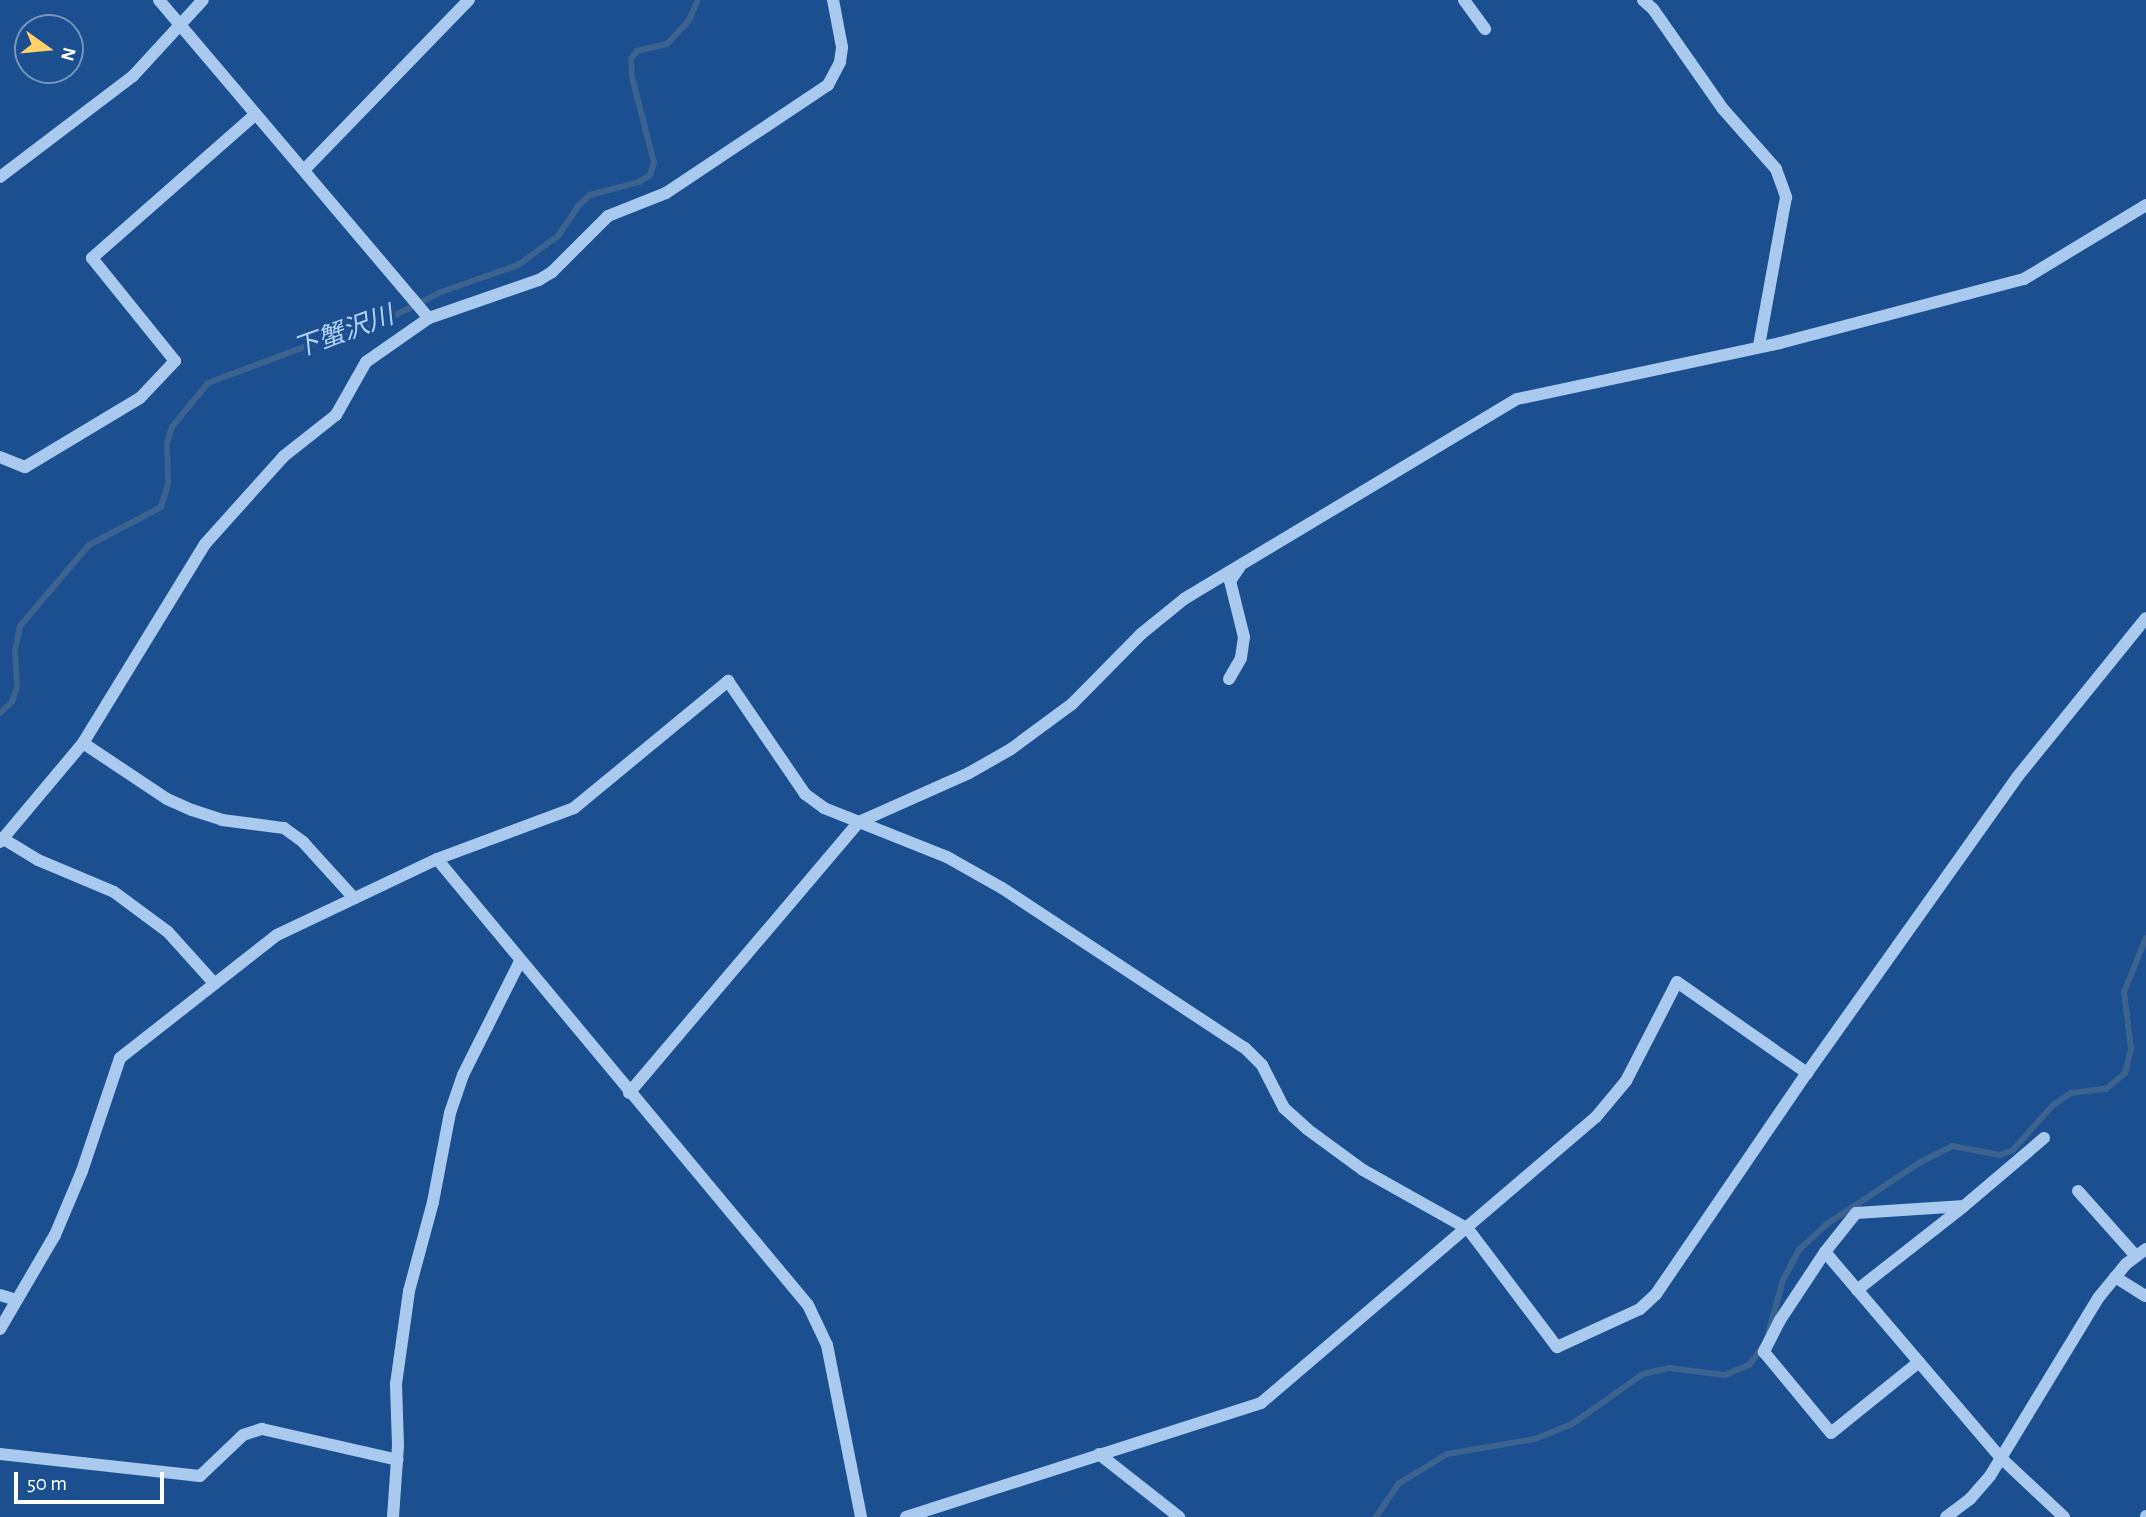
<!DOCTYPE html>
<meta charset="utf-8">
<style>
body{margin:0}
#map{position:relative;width:2146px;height:1517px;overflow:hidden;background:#1b4f8f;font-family:"Alegreya Sans","Noto Sans JP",sans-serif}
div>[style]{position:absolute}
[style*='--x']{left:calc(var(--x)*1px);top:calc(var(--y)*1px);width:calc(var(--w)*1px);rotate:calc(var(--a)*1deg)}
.stream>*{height:6px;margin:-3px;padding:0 3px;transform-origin:3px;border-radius:3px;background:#3c6290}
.minor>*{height:12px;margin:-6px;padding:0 6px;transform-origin:6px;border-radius:6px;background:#a9c9ee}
span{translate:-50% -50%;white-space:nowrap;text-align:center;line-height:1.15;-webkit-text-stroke:7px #1b4f8f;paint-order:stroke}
.water-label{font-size:26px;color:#b5d3f5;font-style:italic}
.north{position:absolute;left:14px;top:14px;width:70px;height:70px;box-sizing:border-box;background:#1b4f8f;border:2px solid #7695bc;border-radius:50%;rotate:105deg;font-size:19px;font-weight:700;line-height:28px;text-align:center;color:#fff}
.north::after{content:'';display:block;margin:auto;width:24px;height:32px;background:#ffd166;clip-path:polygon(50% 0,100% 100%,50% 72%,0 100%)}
.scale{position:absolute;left:14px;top:1472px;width:150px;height:32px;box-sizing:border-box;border:4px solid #fff;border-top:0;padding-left:9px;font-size:21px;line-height:24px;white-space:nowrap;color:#fff;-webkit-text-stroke:5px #1b4f8f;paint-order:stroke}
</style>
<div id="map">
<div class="stream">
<i style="--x:0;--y:713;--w:16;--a:-43"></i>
<i style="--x:12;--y:702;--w:16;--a:-72"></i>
<i style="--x:17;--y:687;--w:36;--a:-93"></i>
<i style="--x:15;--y:651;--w:25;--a:-79"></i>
<i style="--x:20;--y:626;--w:106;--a:-49.6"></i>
<i style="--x:89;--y:545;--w:81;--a:-27.8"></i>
<i style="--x:161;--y:507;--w:24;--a:-73"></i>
<i style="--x:168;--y:484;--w:41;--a:-91.4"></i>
<i style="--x:167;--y:443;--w:17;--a:-73"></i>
<i style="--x:172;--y:427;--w:57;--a:-50.7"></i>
<i style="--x:208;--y:383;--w:131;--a:-20.5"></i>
<i style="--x:331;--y:337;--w:40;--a:-13"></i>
<i style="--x:370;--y:328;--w:80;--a:-26.9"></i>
<i style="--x:441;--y:292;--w:82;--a:-19.3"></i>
<i style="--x:518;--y:265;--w:49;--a:-35.9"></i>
<i style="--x:558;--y:236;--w:36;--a:-56"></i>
<i style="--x:578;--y:206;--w:16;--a:-43"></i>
<i style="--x:590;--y:195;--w:51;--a:-14.9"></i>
<i style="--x:639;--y:182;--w:13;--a:-32"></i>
<i style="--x:650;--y:175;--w:13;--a:-72"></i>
<i style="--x:654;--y:163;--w:89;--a:-104.3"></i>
<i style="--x:632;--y:77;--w:18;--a:-93"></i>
<i style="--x:631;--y:59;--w:10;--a:-53"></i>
<i style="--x:637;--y:51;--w:31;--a:-13"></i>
<i style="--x:667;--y:44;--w:33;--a:-47"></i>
<i style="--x:689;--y:20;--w:22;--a:-66"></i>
<i style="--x:1768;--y:1334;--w:56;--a:-74.5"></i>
<i style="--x:1783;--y:1280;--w:34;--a:-62"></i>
<i style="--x:1799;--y:1250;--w:38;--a:-43"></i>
<i style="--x:1827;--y:1224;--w:110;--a:-33.5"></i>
<i style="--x:1919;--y:1163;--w:37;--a:-27"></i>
<i style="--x:1952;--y:1146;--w:49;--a:10.6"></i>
<i style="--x:2000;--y:1155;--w:14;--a:-21"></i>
<i style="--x:2013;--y:1150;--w:60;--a:-48.4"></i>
<i style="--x:2053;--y:1105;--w:22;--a:-34"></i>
<i style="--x:2071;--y:1093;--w:35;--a:-7"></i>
<i style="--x:2106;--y:1089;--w:25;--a:-40"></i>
<i style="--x:2125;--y:1073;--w:25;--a:-76"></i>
<i style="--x:2131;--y:1049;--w:57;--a:-97"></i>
<i style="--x:2124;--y:992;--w:58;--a:-67.8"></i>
<i style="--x:1376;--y:1517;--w:40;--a:-56"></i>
<i style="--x:1398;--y:1484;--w:57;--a:-31.5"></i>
<i style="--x:1447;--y:1454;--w:89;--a:-9.7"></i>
<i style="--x:1535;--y:1439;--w:40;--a:-22"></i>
<i style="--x:1572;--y:1424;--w:87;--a:-35.2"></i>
<i style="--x:1643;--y:1374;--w:27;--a:-13"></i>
<i style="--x:1669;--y:1368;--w:56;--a:7.1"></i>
<i style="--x:1725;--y:1375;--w:26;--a:-23"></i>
<i style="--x:1749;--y:1365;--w:22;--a:-54"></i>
</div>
<div class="minor">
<i style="--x:159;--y:0;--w:417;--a:49.7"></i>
<i style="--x:429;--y:318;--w:116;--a:-19.1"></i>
<i style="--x:539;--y:280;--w:15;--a:-32"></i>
<i style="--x:552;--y:272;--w:79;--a:-45"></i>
<i style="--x:608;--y:216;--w:62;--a:-21.6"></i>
<i style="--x:666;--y:193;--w:195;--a:-33.7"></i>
<i style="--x:828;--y:85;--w:26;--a:-62"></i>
<i style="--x:840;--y:62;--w:15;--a:-82"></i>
<i style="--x:842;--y:47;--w:48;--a:-100.8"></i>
<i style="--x:1464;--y:0;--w:36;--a:54"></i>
<i style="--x:1643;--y:0;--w:13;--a:42"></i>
<i style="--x:1653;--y:9;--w:122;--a:55"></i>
<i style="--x:1723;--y:109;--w:80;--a:48.5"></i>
<i style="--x:1776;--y:169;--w:30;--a:70"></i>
<i style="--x:1786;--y:197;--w:151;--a:100.3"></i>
<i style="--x:304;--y:170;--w:237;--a:-45.9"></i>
<i style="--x:0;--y:177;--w:167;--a:-37.2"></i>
<i style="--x:133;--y:76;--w:103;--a:-47.4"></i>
<i style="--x:0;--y:457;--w:27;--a:22"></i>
<i style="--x:25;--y:467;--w:134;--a:-31"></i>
<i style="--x:140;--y:398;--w:51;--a:-46.6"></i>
<i style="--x:175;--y:361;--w:132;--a:-128.9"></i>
<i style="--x:92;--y:258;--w:218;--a:-41.3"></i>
<i style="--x:1229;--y:679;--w:24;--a:-60"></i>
<i style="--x:1241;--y:658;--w:21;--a:-82"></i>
<i style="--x:1244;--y:637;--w:58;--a:-104"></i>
<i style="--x:1230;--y:581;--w:16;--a:-55"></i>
<i style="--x:83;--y:743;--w:101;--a:33.7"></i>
<i style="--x:167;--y:799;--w:27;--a:24"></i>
<i style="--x:192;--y:810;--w:32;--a:18"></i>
<i style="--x:222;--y:820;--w:63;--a:7.4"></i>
<i style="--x:284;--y:828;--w:24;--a:36"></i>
<i style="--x:303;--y:842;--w:76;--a:47.7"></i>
<i style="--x:2;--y:838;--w:42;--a:31.4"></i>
<i style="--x:38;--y:860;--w:82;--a:22.8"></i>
<i style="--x:114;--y:892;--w:67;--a:36.5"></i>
<i style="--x:168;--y:932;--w:67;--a:48"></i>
<i style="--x:0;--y:842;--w:129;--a:-50"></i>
<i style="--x:83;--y:743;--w:233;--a:-58.5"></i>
<i style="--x:205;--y:544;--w:118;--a:-48.1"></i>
<i style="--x:284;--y:456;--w:66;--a:-38.3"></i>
<i style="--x:336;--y:415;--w:61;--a:-60.5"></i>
<i style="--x:366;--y:362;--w:77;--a:-34.9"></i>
<i style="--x:437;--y:859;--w:580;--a:50.25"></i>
<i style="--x:808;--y:1305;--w:44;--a:64.6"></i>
<i style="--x:827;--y:1345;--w:175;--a:78.8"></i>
<i style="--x:629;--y:1093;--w:355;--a:-49.7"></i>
<i style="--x:859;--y:822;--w:120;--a:-24"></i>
<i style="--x:969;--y:773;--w:48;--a:-29.7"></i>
<i style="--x:1011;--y:749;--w:76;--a:-36.4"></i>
<i style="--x:1072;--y:704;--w:98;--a:-45.4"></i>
<i style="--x:1141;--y:634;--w:55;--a:-39.1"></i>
<i style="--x:1184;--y:599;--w:388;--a:-31"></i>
<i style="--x:1517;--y:399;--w:269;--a:-12"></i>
<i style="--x:1780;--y:343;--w:252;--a:-14.7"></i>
<i style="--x:2024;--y:279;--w:143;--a:-31.2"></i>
<i style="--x:2044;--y:1138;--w:105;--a:139.6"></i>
<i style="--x:1964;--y:1206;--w:108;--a:176.3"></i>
<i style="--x:1856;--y:1213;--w:50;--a:128.5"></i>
<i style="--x:1825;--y:1252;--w:270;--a:49.5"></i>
<i style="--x:2000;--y:1457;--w:88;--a:43.2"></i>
<i style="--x:2078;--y:1191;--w:87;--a:48.3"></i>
<i style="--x:1825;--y:1252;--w:82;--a:123.5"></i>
<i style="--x:1780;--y:1320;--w:36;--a:117"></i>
<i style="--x:1764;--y:1352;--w:105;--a:50.4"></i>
<i style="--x:1831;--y:1433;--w:113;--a:-38.9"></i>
<i style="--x:2115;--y:1277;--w:36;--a:32"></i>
<i style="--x:1857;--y:1290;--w:135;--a:-38.1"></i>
<i style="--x:0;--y:1295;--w:17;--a:17"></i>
<i style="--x:0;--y:1329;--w:109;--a:-59.7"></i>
<i style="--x:55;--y:1235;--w:69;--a:-67.1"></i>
<i style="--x:82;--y:1171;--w:119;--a:-71.4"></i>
<i style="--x:120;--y:1058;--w:199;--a:-38.1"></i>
<i style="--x:277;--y:935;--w:177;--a:-25.4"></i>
<i style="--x:437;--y:859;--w:146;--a:-20.4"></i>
<i style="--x:574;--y:808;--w:200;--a:-39.5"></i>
<i style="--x:728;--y:681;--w:137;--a:55.7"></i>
<i style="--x:805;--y:794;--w:24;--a:36"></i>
<i style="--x:824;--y:808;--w:132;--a:21.7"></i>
<i style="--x:947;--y:857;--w:63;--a:29.4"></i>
<i style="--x:1002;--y:888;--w:291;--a:33.4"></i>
<i style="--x:1245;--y:1048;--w:24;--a:45"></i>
<i style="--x:1262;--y:1065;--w:48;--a:62.9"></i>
<i style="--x:1284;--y:1108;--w:31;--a:42"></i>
<i style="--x:1307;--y:1129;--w:69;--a:36.2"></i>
<i style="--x:1363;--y:1170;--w:120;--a:29.3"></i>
<i style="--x:1468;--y:1229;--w:148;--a:53"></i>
<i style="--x:1557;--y:1347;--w:91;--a:-24.6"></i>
<i style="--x:1640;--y:1309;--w:22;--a:-43"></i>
<i style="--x:1656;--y:1294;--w:268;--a:-55.7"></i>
<i style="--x:1807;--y:1073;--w:364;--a:-54.6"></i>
<i style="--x:2018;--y:776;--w:203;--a:-51"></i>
<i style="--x:0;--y:1454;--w:201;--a:6.3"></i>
<i style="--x:200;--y:1476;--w:59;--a:-43.6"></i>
<i style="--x:243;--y:1435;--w:20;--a:-18"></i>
<i style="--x:262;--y:1429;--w:139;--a:12.8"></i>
<i style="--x:1099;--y:1454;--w:102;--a:38.2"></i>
<i style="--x:393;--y:1517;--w:72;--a:-86"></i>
<i style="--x:398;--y:1445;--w:61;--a:-91.9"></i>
<i style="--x:396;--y:1384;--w:94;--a:-82"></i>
<i style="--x:409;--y:1291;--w:92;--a:-74.9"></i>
<i style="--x:433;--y:1202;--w:91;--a:-79.2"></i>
<i style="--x:450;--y:1113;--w:40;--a:-71.1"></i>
<i style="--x:463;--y:1075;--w:127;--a:-63.4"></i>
<i style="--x:906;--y:1517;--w:373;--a:-17.8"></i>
<i style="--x:1261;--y:1403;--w:440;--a:-40.5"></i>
<i style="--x:1596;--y:1117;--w:47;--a:-50.2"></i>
<i style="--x:1626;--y:1081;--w:111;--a:-62.7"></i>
<i style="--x:1677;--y:982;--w:159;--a:35"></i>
<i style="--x:1946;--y:1517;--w:30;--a:-37"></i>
<i style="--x:1970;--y:1499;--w:30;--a:-49"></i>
<i style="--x:1990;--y:1476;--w:210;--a:-58.7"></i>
<i style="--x:2099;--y:1297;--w:43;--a:-50.7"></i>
<i style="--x:2126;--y:1264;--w:25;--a:-37"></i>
<i style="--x:2146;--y:1517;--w:1;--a:-90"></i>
</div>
<div class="water-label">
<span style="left:344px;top:333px;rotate:-20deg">下蟹沢川</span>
</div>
<div class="north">N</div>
<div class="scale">50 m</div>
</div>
